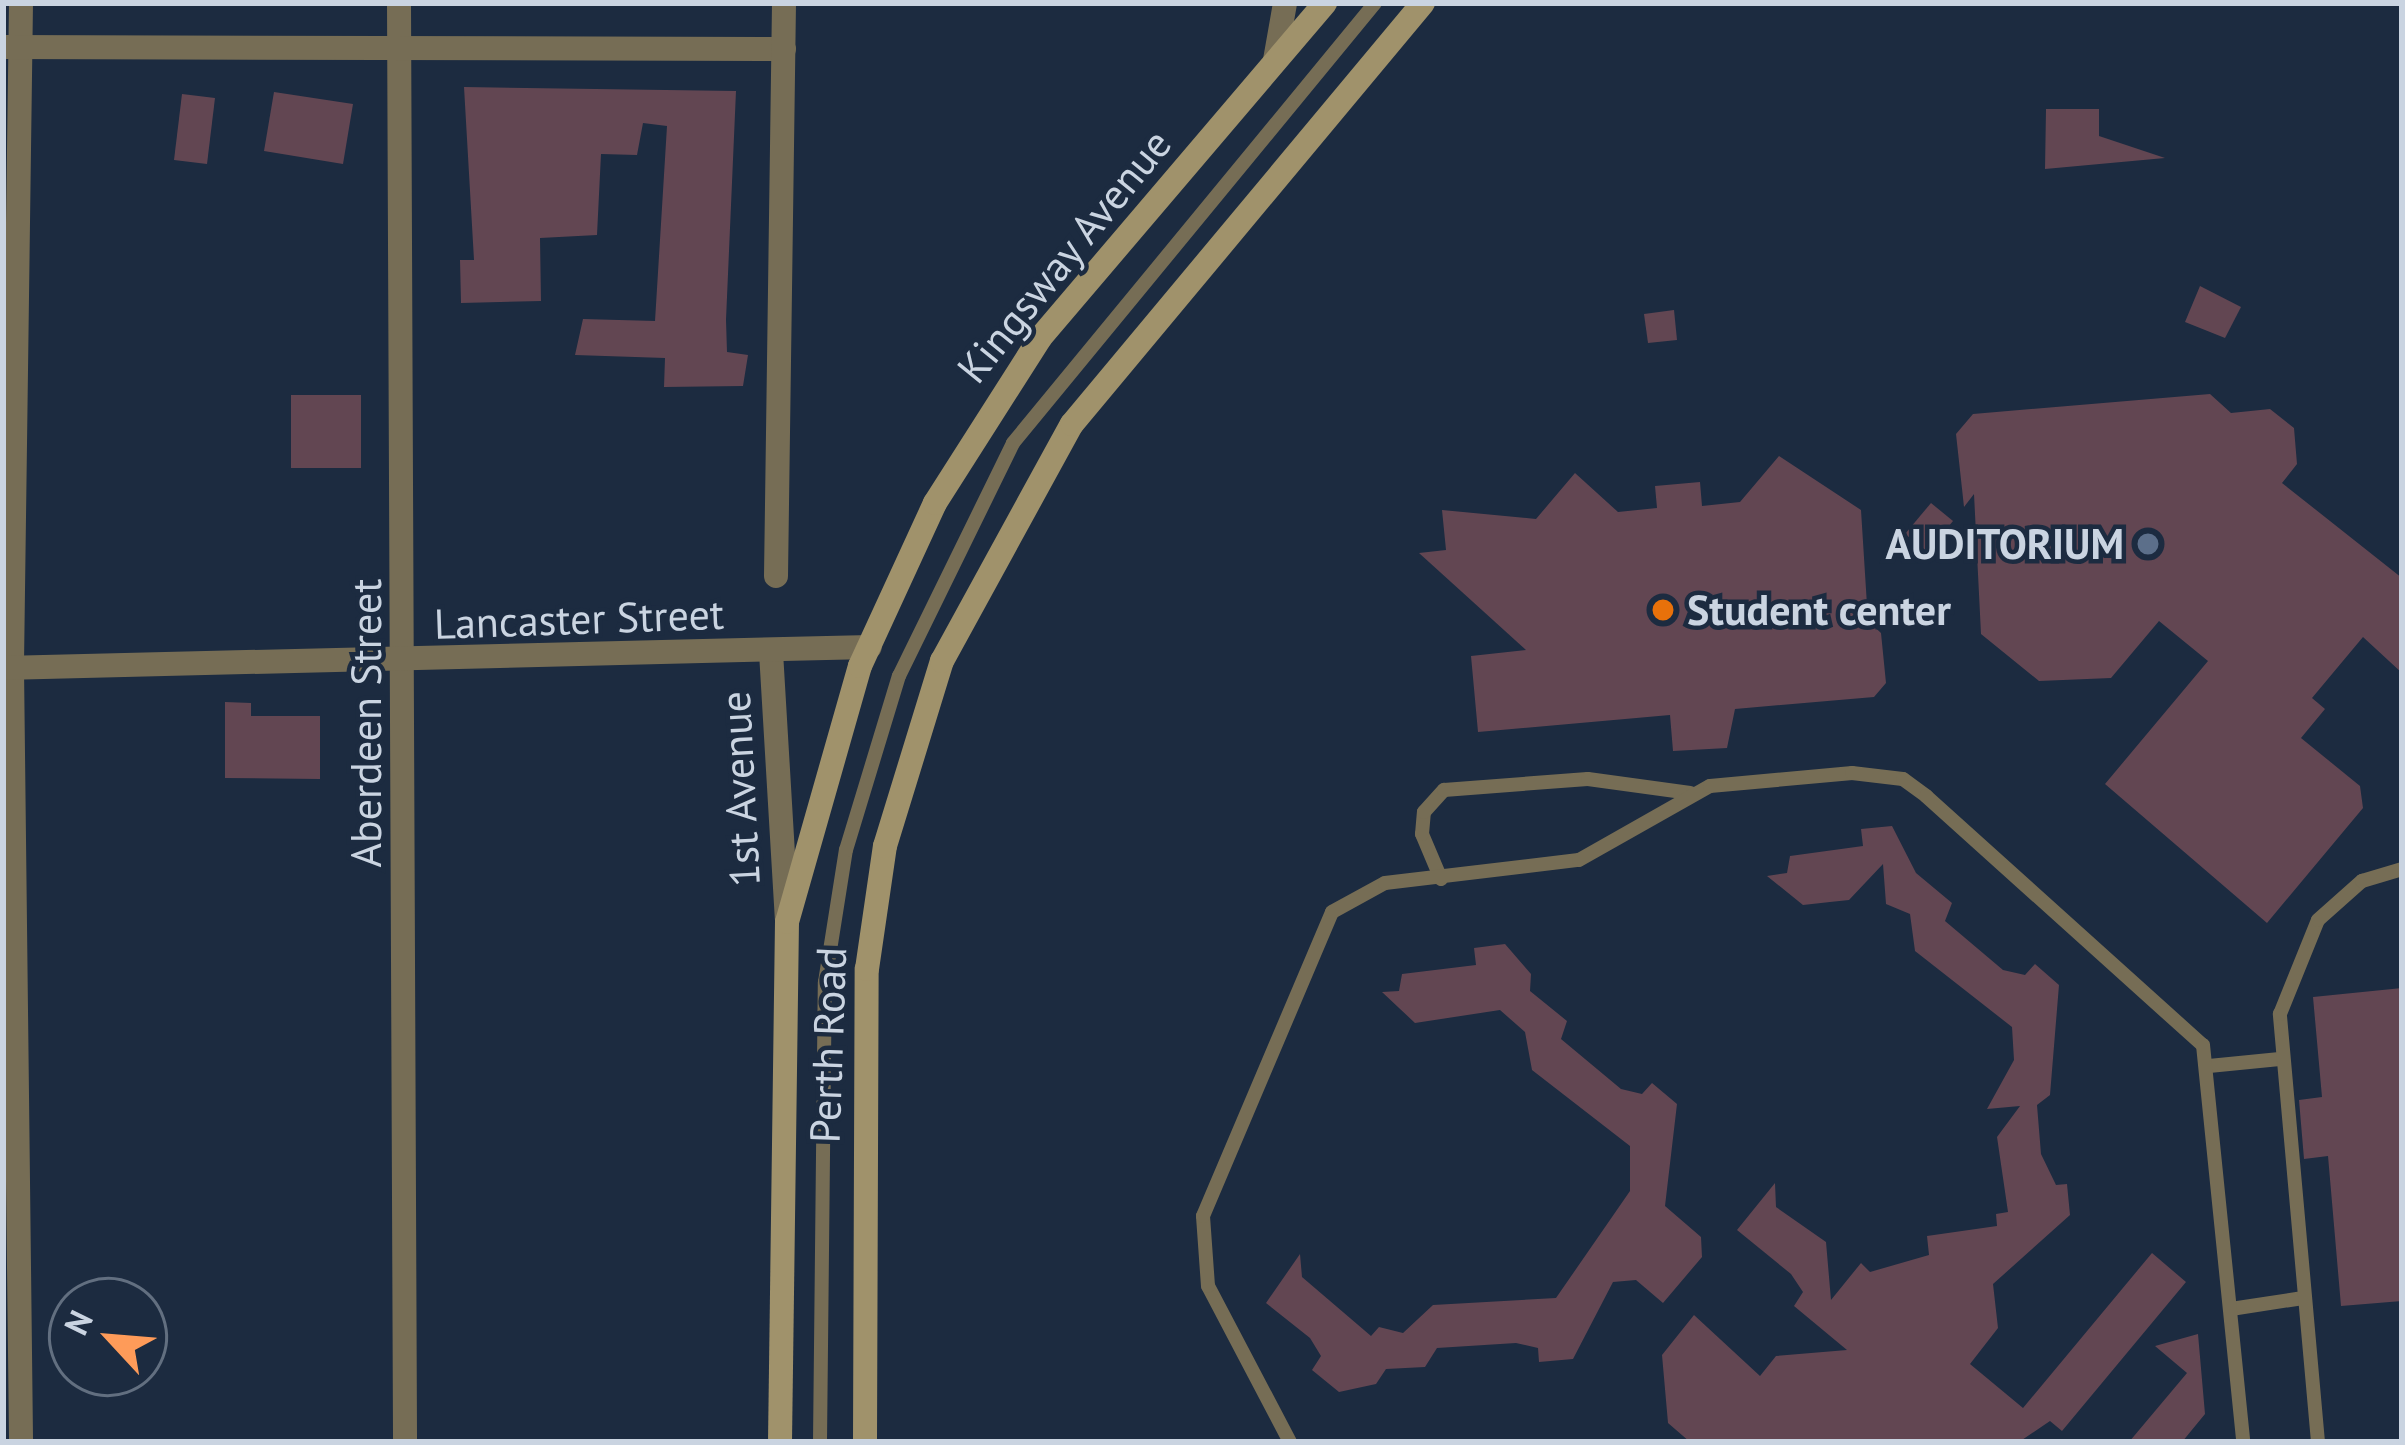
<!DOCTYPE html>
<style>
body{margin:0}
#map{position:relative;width:2405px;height:1445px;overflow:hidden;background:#1c2b40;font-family:"PT Sans",sans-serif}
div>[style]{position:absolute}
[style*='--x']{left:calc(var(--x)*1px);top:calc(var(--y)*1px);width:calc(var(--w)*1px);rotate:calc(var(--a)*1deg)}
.building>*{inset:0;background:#624652}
.lane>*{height:14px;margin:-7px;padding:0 7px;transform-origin:7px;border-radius:7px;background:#766d55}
.street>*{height:24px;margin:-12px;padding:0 12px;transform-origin:12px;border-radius:12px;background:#766d55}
.secondary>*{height:24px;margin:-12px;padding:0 12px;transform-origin:12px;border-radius:12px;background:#a0926b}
.dots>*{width:33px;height:33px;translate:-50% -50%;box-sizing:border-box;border:6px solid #1c2b40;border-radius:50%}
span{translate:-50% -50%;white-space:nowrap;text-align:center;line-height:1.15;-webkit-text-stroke:9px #1c2b40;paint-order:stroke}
.street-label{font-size:42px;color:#cad4e1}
.poi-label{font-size:42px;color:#cad4e1;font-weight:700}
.right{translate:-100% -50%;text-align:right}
.left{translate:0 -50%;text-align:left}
.frame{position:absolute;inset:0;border:6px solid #cad4e1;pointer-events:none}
.north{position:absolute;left:48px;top:1277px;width:120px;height:120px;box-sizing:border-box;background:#1c2b40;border:3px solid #626f80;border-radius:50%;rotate:296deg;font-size:33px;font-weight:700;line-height:48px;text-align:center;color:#cad4e1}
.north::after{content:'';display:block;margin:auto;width:42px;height:54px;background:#fe9b59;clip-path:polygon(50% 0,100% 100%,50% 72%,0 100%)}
</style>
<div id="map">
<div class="building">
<i style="clip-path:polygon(464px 87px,736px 91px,726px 320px,727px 352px,748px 355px,743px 386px,664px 387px,665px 358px,575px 355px,583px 319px,655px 321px,667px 126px,643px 123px,637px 155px,601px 154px,597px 235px,540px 238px,541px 301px,461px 303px,460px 260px,474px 260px)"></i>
<i style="clip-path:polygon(274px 92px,353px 104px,343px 164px,264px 151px)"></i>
<i style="clip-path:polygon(182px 94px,215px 98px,207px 164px,174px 160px)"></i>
<i style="clip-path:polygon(2046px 109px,2099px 109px,2099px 136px,2165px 158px,2045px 169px)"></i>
<i style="clip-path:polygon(2200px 286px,2241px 307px,2225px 338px,2185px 322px)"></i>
<i style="clip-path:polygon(1674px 310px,1677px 340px,1648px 343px,1644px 314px)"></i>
<i style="clip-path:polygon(2210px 394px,2231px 413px,2270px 409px,2294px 428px,2297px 464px,2282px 483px,2402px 578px,2402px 673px,2363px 637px,2312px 698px,2325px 709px,2301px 738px,2360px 786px,2363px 808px,2267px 923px,2105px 784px,2208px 661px,2159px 621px,2111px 678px,2039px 681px,1981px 634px,1974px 494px,1964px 507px,1956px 434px,1973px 414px)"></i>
<i style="clip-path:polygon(291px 395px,361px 395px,361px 468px,291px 468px)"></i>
<i style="clip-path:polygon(1779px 456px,1861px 510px,1868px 621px,1881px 633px,1886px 683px,1874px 697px,1735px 709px,1727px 748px,1673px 751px,1670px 715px,1478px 732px,1471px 656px,1526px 650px,1419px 553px,1446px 550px,1442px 510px,1536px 519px,1575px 473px,1618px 512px,1657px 508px,1655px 486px,1700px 482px,1702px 506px,1740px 502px)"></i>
<i style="clip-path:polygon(1931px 503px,1953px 521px,1928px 552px,1905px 534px)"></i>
<i style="clip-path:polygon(225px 702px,251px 703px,251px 716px,320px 716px,320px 779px,225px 778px)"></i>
<i style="clip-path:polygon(1892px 826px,1916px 873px,1952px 903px,1945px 921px,2003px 970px,2025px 975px,2035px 964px,2059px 985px,2050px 1095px,2037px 1105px,2041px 1154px,2056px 1185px,2067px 1184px,2070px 1215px,1993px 1284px,1998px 1328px,1970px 1364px,2023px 1408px,2152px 1253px,2186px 1282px,2062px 1431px,2050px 1421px,2019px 1442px,1690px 1442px,1668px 1423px,1662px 1355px,1694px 1315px,1760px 1376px,1776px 1356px,1847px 1350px,1794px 1306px,1803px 1292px,1791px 1274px,1737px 1230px,1775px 1183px,1776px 1207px,1826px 1242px,1831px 1300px,1861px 1263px,1870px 1272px,1929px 1255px,1927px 1236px,1997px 1226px,1996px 1214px,2008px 1212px,1997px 1137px,2020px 1106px,1987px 1109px,2014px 1060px,2012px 1027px,1915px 951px,1910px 914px,1886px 904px,1883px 864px,1849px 900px,1830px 902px,1803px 905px,1767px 876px,1787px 873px,1790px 856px,1863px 846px,1861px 829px)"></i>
<i style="clip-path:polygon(1505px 944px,1531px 974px,1530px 991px,1567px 1021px,1561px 1039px,1621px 1089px,1642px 1094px,1652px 1083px,1677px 1104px,1665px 1206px,1701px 1237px,1702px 1257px,1663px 1303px,1636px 1280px,1613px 1282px,1573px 1359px,1539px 1362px,1538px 1348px,1516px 1343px,1437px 1348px,1425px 1367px,1386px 1369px,1376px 1384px,1339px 1392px,1312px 1370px,1321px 1356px,1310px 1338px,1266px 1303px,1300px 1254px,1302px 1277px,1371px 1336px,1379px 1327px,1403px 1333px,1433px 1305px,1556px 1298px,1630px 1191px,1630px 1146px,1532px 1070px,1525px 1032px,1500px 1010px,1415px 1023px,1382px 992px,1399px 991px,1402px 974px,1476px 965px,1474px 948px)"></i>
<i style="clip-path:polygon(2402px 988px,2402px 1301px,2341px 1306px,2328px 1156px,2304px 1159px,2299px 1100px,2322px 1097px,2313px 997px)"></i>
<i style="clip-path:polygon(2198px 1334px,2205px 1414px,2182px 1442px,2129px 1442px,2187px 1373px,2155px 1346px)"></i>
</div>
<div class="lane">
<i style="--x:1441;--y:879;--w:49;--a:-112.9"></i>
<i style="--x:1422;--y:834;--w:22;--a:-85"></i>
<i style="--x:1424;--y:812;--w:30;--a:-48"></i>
<i style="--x:1444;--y:790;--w:144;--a:-4.4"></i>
<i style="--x:1588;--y:779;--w:103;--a:7.8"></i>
<i style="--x:2209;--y:1066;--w:71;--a:-5.6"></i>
<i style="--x:2231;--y:1309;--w:73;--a:-8.7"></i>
<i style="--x:820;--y:1442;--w:460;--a:-89.4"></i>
<i style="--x:825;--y:982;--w:134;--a:-81"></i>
<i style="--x:846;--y:850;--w:182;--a:-73.1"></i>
<i style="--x:899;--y:676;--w:259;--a:-63.9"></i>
<i style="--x:1013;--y:443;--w:570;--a:-50.55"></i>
<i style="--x:1290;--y:1442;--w:176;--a:-117.7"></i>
<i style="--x:1208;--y:1286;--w:70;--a:-94.1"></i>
<i style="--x:1203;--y:1216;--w:330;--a:-67"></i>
<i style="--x:1332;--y:912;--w:60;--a:-28.7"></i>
<i style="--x:1385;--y:883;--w:195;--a:-6.8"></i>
<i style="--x:1579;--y:860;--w:150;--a:-29.5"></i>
<i style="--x:1710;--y:786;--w:143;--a:-5.2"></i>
<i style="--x:1852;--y:773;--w:51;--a:6.7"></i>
<i style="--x:1903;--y:779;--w:29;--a:36"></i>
<i style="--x:1926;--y:796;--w:372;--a:42"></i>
<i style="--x:2203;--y:1045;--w:399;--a:84.2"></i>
<i style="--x:2318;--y:1442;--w:430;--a:-95.1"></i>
<i style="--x:2280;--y:1014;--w:101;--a:-68"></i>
<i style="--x:2318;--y:920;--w:59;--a:-41.6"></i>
<i style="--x:2362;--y:881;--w:42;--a:-16.7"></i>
</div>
<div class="street">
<i style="--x:21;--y:3;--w:665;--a:90.78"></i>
<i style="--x:12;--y:668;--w:774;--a:89.33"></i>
<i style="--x:399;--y:3;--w:1439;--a:89.76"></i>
<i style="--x:3;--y:47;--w:781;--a:0.15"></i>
<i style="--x:1275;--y:60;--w:58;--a:-80"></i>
<i style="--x:776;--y:576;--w:573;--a:-89.2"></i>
<i style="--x:771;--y:652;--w:267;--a:86.6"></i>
<i style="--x:3;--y:668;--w:867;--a:-1.39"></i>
</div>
<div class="secondary">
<i style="--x:780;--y:1442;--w:520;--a:-89.23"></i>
<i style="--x:787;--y:922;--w:266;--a:-74.1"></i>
<i style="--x:860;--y:666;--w:179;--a:-65.3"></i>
<i style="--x:935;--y:503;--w:196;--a:-57.5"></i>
<i style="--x:1040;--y:338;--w:440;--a:-49.6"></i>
<i style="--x:865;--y:1442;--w:473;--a:-89.8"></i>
<i style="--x:867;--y:969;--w:124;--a:-81.7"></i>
<i style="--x:885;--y:846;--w:194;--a:-72.9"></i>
<i style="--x:942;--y:661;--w:270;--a:-61.3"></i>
<i style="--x:1072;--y:424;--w:548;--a:-50.18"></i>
</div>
<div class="dots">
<i style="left:2148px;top:544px;background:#5c6f8a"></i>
<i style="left:1663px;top:610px;background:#e8710a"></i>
</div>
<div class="street-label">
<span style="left:1064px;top:256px;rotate:-51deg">Kingsway Avenue</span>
<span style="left:579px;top:619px;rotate:-2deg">Lancaster Street</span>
<span style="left:366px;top:723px;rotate:-90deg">Aberdeen Street</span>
<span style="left:740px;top:789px;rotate:-93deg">1st Avenue</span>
<span style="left:828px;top:1045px;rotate:-88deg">Perth Road</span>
</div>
<div class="poi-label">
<span class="right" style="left:2124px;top:544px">AUDITORIUM</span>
<span class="left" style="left:1687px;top:610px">Student center</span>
</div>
<div class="frame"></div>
<div class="north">N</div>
</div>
